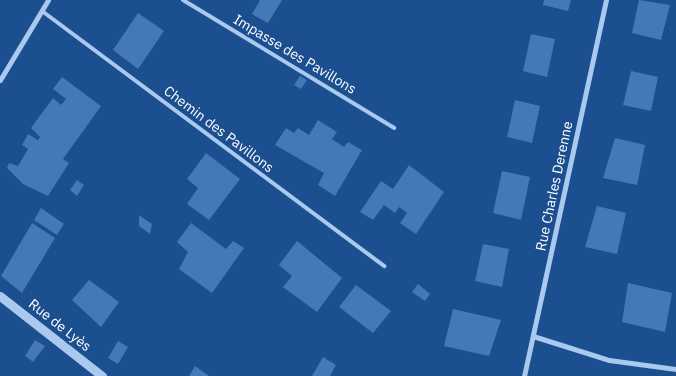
<!DOCTYPE html>
<meta charset="utf-8">
<style>
body{margin:0}
#map{position:relative;width:676px;height:376px;overflow:hidden;background:#1b4f8f;font-family:"IBM Plex Sans",sans-serif}
div>[style]{position:absolute}
[style*='--x']{left:calc(var(--x)*1px);top:calc(var(--y)*1px);width:calc(var(--w)*1px);rotate:calc(var(--a)*1deg)}
.building>*{inset:0;background:#4478b7}
.service>*{height:4px;margin:-2px;padding:0 2px;transform-origin:2px;border-radius:2px;background:#a9c9ee}
.minor>*{height:5px;margin:-2.5px;padding:0 2.5px;transform-origin:2.5px;border-radius:2.5px;background:#a9c9ee}
.tertiary>*{height:9px;margin:-4.5px;padding:0 4.5px;transform-origin:4.5px;border-radius:4.5px;background:#a9c9ee}
span{translate:-50% -50%;white-space:nowrap;text-align:center;line-height:1.15;-webkit-text-stroke:4px #1b4f8f;paint-order:stroke}
.street-label{font-size:14px;color:#fff}
</style>
<div id="map">
<div class="building">
<i style="clip-path:polygon(260px 0,282px 0,268px 23px,252px 14px)"></i>
<i style="clip-path:polygon(544px 0,571px 0,568px 11px,543px 5px)"></i>
<i style="clip-path:polygon(639px 0,670px 5px,661px 40px,632px 33px)"></i>
<i style="clip-path:polygon(138px 13px,164px 31px,138px 69px,113px 50px)"></i>
<i style="clip-path:polygon(531px 34px,555px 39px,547px 77px,523px 71px)"></i>
<i style="clip-path:polygon(631px 71px,658px 77px,651px 111px,623px 105px)"></i>
<i style="clip-path:polygon(300px 76px,307px 80px,301px 89px,294px 85px)"></i>
<i style="clip-path:polygon(62px 77px,101px 106px,63px 159px,69px 163px,48px 196px,23px 184px,7px 168px,9px 163px,18px 166px,28px 149px,22px 145px,28px 134px,38px 140px,40px 137px,31px 128px,53px 98px,61px 105px,66px 99px,53px 89px)"></i>
<i style="clip-path:polygon(515px 100px,540px 106px,532px 143px,507px 137px)"></i>
<i style="clip-path:polygon(318px 120px,337px 132px,332px 139px,344px 147px,348px 142px,362px 150px,335px 196px,318px 185px,324px 173px,275px 145px,286px 128px,294px 133px,298px 128px,309px 135px)"></i>
<i style="clip-path:polygon(615px 138px,645px 145px,637px 185px,603px 178px)"></i>
<i style="clip-path:polygon(206px 153px,240px 179px,209px 220px,187px 204px,198px 188px,187px 179px)"></i>
<i style="clip-path:polygon(409px 165px,444px 192px,416px 234px,400px 223px,407px 213px,399px 207px,395px 213px,384px 205px,373px 220px,360px 212px,381px 181px,393px 189px)"></i>
<i style="clip-path:polygon(502px 171px,530px 177px,521px 220px,493px 213px)"></i>
<i style="clip-path:polygon(77px 180px,84px 185px,77px 196px,70px 190px)"></i>
<i style="clip-path:polygon(597px 206px,626px 213px,617px 254px,585px 247px)"></i>
<i style="clip-path:polygon(41px 208px,64px 224px,57px 235px,34px 220px)"></i>
<i style="clip-path:polygon(139px 215px,152px 224px,150px 234px,139px 226px)"></i>
<i style="clip-path:polygon(32px 223px,55px 238px,22px 293px,1px 276px)"></i>
<i style="clip-path:polygon(191px 223px,226px 249px,233px 241px,244px 248px,212px 293px,179px 269px,188px 252px,177px 242px)"></i>
<i style="clip-path:polygon(297px 241px,342px 278px,317px 312px,283px 287px,292px 276px,279px 265px)"></i>
<i style="clip-path:polygon(483px 244px,509px 249px,502px 287px,475px 281px)"></i>
<i style="clip-path:polygon(89px 280px,119px 302px,101px 327px,72px 300px)"></i>
<i style="clip-path:polygon(628px 283px,672px 293px,665px 332px,622px 322px)"></i>
<i style="clip-path:polygon(418px 284px,430px 294px,425px 301px,412px 292px)"></i>
<i style="clip-path:polygon(356px 285px,391px 311px,373px 333px,339px 307px)"></i>
<i style="clip-path:polygon(453px 309px,501px 320px,489px 356px,444px 346px)"></i>
<i style="clip-path:polygon(35px 340px,45px 346px,33px 362px,25px 356px)"></i>
<i style="clip-path:polygon(118px 341px,128px 347px,118px 364px,108px 358px)"></i>
<i style="clip-path:polygon(323px 357px,336px 365px,330px 376px,312px 376px)"></i>
<i style="clip-path:polygon(195px 366px,209px 376px,189px 376px)"></i>
</div>
<div class="service">
<i style="--x:183;--y:0;--w:247;--a:31.2"></i>
<i style="--x:42;--y:11;--w:427;--a:36.7"></i>
</div>
<div class="minor">
<i style="--x:0;--y:80;--w:93;--a:-59"></i>
<i style="--x:533;--y:336;--w:80;--a:17.5"></i>
<i style="--x:609;--y:360;--w:68;--a:7.7"></i>
<i style="--x:524;--y:376;--w:385;--a:-77.7"></i>
</div>
<div class="tertiary">
<i style="--x:0;--y:296;--w:130;--a:38.1"></i>
</div>
<div class="street-label">
<span style="left:295px;top:54px;rotate:31deg">Impasse des Pavillons</span>
<span style="left:219px;top:129px;rotate:37deg">Chemin des Pavillons</span>
<span style="left:554px;top:186px;rotate:-78deg">Rue Charles Derenne</span>
<span style="left:60px;top:325px;rotate:38deg">Rue de Lyès</span>
</div>
</div>
